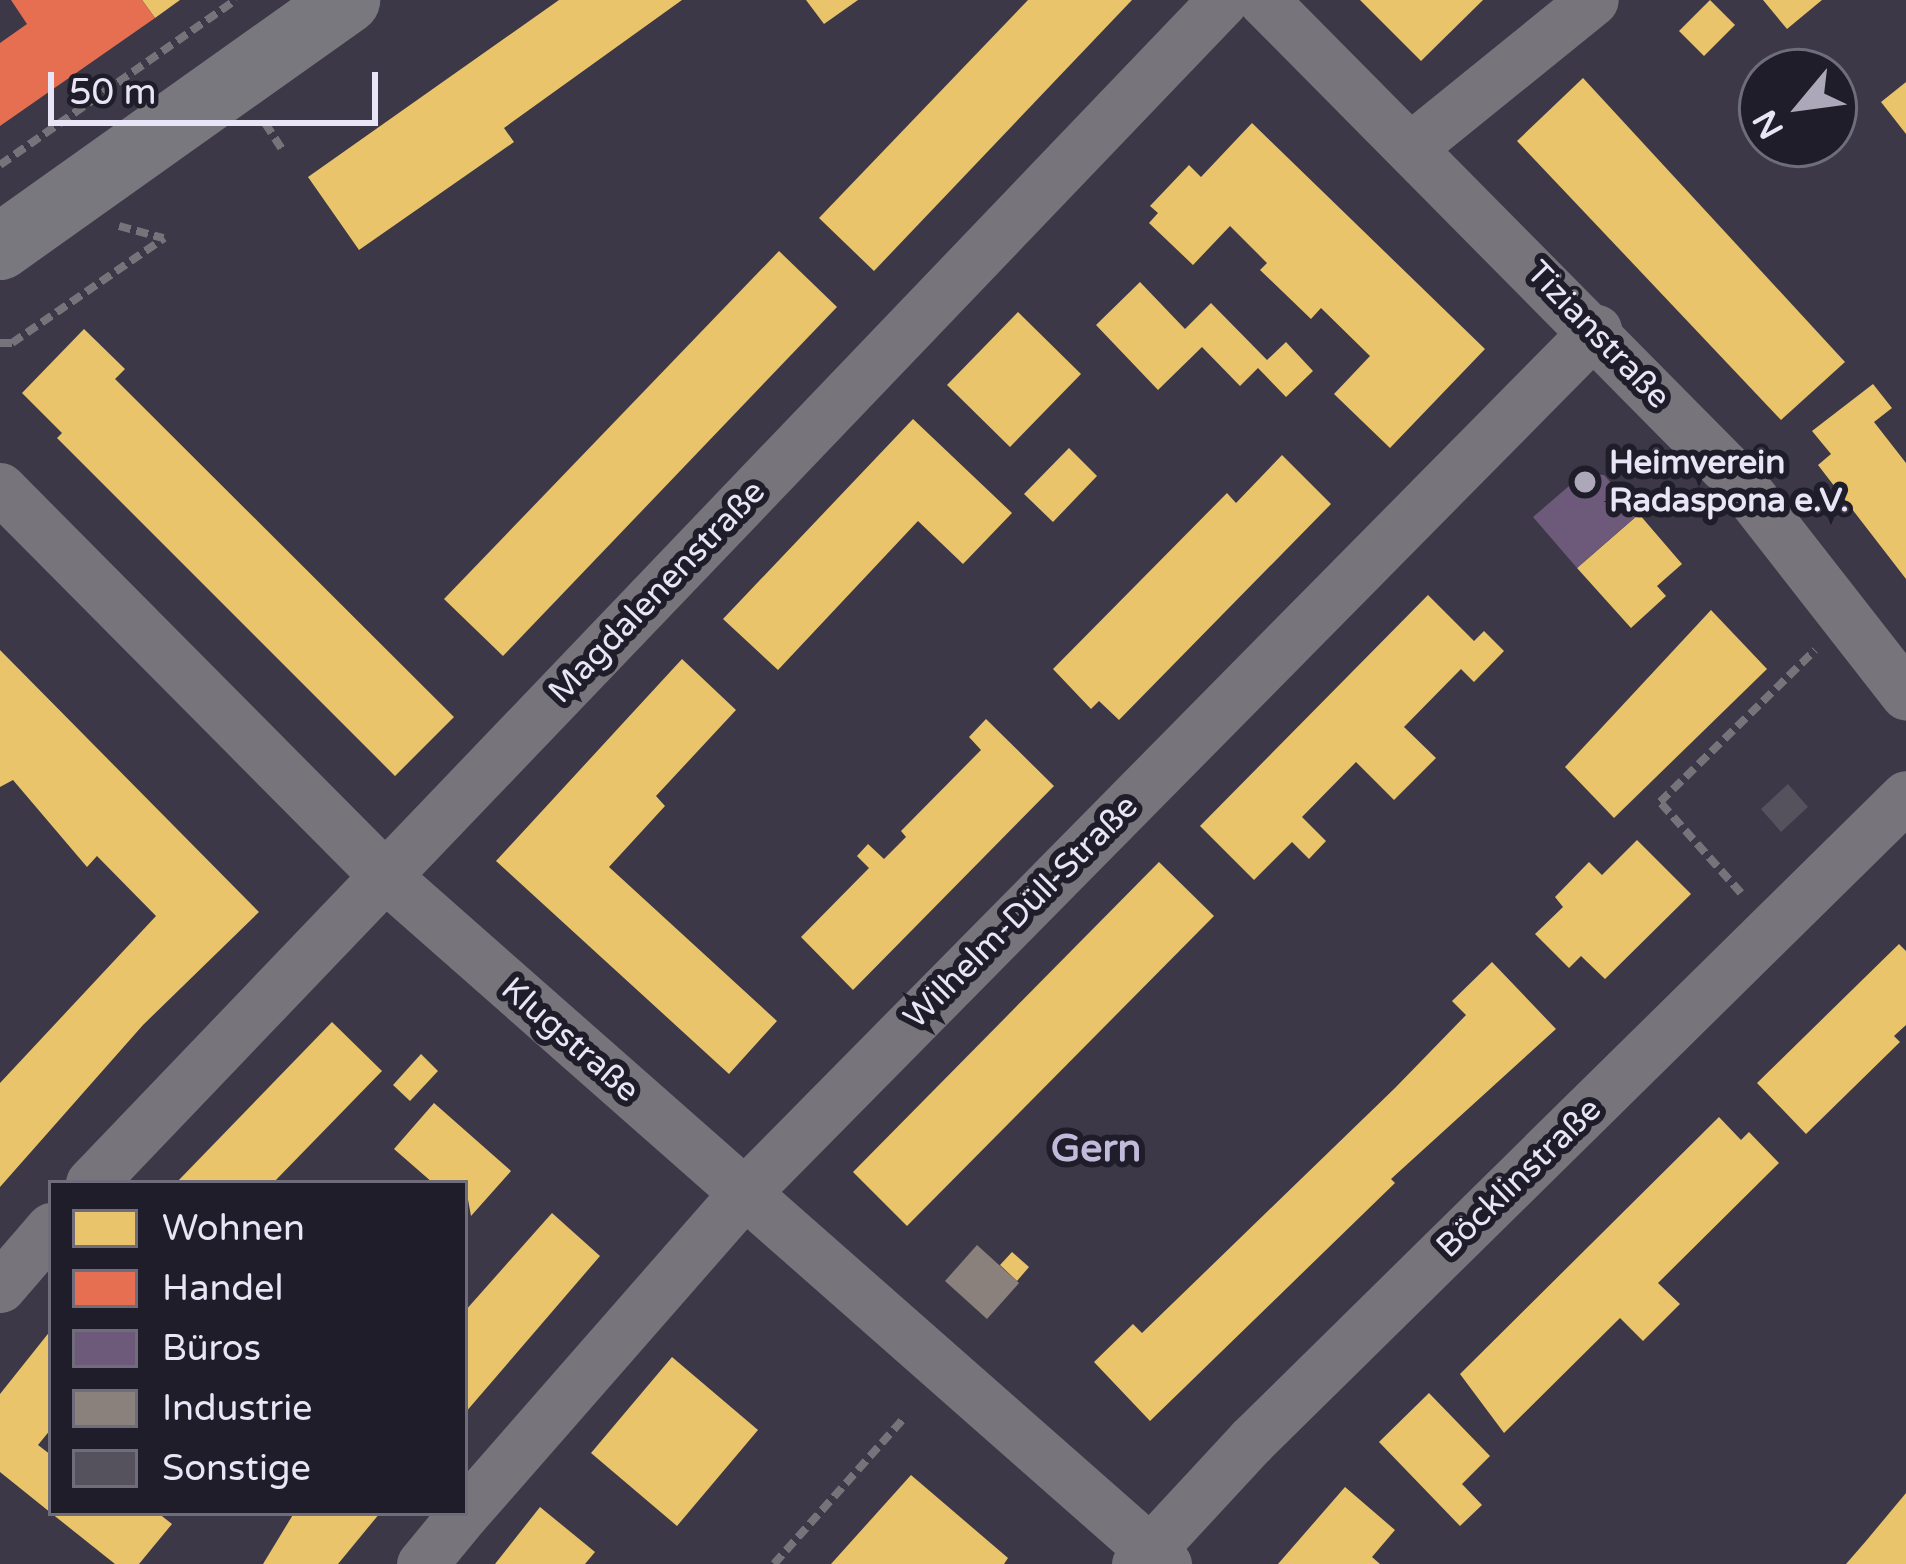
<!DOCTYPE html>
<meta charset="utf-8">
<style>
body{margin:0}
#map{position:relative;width:1906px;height:1564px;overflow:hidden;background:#3c3847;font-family:"Varela Round",sans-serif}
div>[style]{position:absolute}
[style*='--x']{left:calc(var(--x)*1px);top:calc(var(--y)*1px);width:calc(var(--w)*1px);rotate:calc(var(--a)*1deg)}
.homes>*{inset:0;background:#e9c46a}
.shops>*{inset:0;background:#e76f51}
.offices>*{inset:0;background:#6d597a}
.industry>*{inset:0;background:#8a817c}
.building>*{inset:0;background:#55525e}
.path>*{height:8px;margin-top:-4px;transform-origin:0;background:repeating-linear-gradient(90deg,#76747b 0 12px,transparent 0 18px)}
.street>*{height:51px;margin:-25.5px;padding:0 25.5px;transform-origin:25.5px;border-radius:25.5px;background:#77757b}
.secondary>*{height:66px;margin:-33px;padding:0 33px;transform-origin:33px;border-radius:33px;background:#79787f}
.dots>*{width:33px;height:33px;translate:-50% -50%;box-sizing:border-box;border:6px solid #1f1d29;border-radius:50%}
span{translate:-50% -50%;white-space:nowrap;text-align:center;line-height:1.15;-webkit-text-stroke:12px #1f1d29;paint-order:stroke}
.street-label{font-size:33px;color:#e8e5f6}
.poi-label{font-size:33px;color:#e8e5f6;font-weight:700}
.left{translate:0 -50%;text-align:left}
.quarter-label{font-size:39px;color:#c2badb;font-weight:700}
.legend{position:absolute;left:48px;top:1180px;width:420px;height:336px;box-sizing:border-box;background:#1f1d29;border:3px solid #6f6d7b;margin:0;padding:15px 21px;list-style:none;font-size:36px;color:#e8e5f6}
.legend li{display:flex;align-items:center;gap:24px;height:60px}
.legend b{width:60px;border:3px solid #6f6d7b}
.north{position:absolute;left:1738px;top:48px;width:120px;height:120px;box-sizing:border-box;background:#1f1d29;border:3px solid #6f6d7b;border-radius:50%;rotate:241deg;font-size:33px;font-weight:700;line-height:48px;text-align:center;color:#e8e5f6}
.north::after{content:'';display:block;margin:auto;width:42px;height:54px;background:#aca8b9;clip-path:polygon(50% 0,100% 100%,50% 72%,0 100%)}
.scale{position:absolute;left:48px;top:72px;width:330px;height:54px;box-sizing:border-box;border:6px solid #e8e5f6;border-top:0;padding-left:15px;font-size:36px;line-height:42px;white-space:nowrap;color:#e8e5f6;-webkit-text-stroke:9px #1f1d29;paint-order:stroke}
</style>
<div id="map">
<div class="homes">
<i style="clip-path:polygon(142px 0,180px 0,155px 18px)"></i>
<i style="clip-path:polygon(559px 0,682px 0,504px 128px,514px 142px,359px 250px,308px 177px)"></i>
<i style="clip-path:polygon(806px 0,858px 0,824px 24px)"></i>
<i style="clip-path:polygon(1028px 0,1132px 0,874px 271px,819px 218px)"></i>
<i style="clip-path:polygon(1360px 0,1483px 0,1421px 61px)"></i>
<i style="clip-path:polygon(1710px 0,1735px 25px,1704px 56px,1679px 31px)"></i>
<i style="clip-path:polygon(1763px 0,1822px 0,1787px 29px)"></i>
<i style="clip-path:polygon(1583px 78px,1845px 362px,1781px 420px,1517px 141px)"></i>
<i style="clip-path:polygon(1906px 82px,1906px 134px,1881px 102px)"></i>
<i style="clip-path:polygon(1252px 123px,1485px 349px,1390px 448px,1334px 394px,1370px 356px,1321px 308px,1311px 319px,1260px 270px,1267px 263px,1230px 226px,1193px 265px,1149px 223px,1158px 213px,1150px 206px,1189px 165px,1201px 177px)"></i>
<i style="clip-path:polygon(779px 251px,837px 307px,503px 656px,444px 599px)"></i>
<i style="clip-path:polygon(1140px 282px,1185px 329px,1211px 303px,1267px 360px,1286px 342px,1313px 371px,1286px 397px,1258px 368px,1240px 386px,1202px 347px,1158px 390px,1096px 325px)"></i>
<i style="clip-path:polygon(1018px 312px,1081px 374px,1010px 447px,947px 385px)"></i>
<i style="clip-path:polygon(84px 329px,125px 369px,115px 379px,454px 717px,395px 776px,57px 438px,62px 433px,22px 393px)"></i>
<i style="clip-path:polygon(1873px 384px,1892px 408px,1874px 422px,1906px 463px,1906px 579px,1818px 465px,1831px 454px,1812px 431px)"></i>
<i style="clip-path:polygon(913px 419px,1012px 513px,963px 564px,918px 521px,778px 670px,723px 619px)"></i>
<i style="clip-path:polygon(1069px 448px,1097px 476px,1053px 522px,1024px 494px)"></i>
<i style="clip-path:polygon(1282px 455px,1331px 504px,1119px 720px,1099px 701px,1091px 709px,1053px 669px,1227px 493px,1236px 503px)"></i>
<i style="clip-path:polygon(1639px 514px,1682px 564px,1657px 586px,1666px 596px,1631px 628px,1577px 568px)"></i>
<i style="clip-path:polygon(1428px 595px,1474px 641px,1484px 631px,1504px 651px,1474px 682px,1461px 669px,1404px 727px,1436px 758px,1394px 800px,1356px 762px,1302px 817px,1326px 841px,1309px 859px,1292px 842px,1254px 880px,1200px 826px)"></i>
<i style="clip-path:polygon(1711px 610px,1767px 669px,1614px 818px,1565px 767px)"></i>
<i style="clip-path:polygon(0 650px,259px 912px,143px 1025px,0 1187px,0 1083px,156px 916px,97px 856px,87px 867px,13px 780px,0 787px)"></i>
<i style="clip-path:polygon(682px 659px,736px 710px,656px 796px,665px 806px,609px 867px,777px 1021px,729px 1074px,496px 861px)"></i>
<i style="clip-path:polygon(986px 719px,1054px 786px,853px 990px,801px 937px,869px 868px,857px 856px,868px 844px,884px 859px,906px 837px,901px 831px,981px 750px,969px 737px)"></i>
<i style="clip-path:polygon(1637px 840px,1691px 894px,1605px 979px,1581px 956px,1569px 968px,1535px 934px,1563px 907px,1555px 897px,1589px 862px,1602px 875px)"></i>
<i style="clip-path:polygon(1159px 862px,1214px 916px,907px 1226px,853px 1172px)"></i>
<i style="clip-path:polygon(1899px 944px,1906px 951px,1906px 1025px,1894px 1036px,1900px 1042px,1806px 1134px,1757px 1083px)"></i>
<i style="clip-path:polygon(1492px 962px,1556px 1029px,1391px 1179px,1395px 1183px,1150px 1421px,1094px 1362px,1133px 1324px,1142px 1333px,1395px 1088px,1466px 1015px,1452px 1001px)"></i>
<i style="clip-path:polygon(332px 1022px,382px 1071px,273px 1183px,176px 1183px)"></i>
<i style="clip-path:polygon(421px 1054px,438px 1071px,410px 1101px,393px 1085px)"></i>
<i style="clip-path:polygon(434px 1103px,511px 1171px,471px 1216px,465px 1183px,433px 1183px,394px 1149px)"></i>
<i style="clip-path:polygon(1719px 1117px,1741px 1140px,1749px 1132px,1779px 1163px,1658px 1283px,1680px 1304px,1643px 1341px,1620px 1318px,1504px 1433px,1460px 1374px)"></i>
<i style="clip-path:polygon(552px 1213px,600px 1256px,465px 1413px,465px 1311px)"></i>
<i style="clip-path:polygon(1012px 1252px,1029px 1267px,1017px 1281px,1000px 1265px)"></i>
<i style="clip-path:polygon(51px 1330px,51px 1429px,38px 1445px,51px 1455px,51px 1513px,0 1472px,0 1394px)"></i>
<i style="clip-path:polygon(672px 1357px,758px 1430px,677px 1526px,591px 1453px)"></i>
<i style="clip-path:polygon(1429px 1393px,1490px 1456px,1462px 1484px,1482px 1505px,1460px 1526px,1379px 1442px)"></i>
<i style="clip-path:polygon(911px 1475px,1008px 1558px,1004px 1564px,831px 1564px)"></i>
<i style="clip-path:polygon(1345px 1487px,1395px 1530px,1372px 1557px,1380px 1564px,1278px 1564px)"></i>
<i style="clip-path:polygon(1906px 1493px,1906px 1564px,1846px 1564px,1866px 1541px)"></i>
<i style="clip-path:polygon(540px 1507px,595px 1552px,585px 1564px,495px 1564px)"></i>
<i style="clip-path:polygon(51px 1513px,158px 1513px,172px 1524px,139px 1564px,115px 1564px)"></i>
<i style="clip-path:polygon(294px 1513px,380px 1513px,338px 1564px,263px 1564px)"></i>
</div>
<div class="shops">
<i style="clip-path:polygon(11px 0,142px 0,155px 18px,0 126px,0 43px,27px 24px)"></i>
</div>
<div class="offices">
<i style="clip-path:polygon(1583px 474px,1604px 475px,1639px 514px,1577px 568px,1533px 517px)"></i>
</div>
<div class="industry">
<i style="clip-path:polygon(977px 1245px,1019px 1283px,987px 1319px,945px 1281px)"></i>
</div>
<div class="building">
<i style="clip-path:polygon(1788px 784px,1808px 807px,1781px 832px,1761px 809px)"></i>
</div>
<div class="path">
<i style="--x:265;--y:123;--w:35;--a:57"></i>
<i style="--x:0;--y:165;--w:288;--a:-35"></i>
<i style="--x:119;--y:226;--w:46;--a:15.3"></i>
<i style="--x:0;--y:343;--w:12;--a:0"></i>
<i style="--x:12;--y:343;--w:185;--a:-34.6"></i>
<i style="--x:1741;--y:893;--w:122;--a:-131.7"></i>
<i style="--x:1660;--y:802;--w:217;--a:-44.4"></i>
<i style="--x:774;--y:1564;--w:197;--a:-48.3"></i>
</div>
<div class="street">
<i style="--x:1263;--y:0;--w:677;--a:45.3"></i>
<i style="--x:1739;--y:481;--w:271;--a:52"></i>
<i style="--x:1410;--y:148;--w:235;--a:-39"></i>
<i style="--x:0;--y:488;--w:547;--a:45.22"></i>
<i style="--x:385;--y:876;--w:1041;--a:41.38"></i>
<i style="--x:91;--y:1183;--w:1637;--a:-46.26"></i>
<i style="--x:0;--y:1287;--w:78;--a:-49.2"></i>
<i style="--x:465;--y:1512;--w:424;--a:-48.8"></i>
<i style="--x:744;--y:1193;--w:1213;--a:-45.37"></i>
<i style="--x:422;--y:1564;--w:66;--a:-50.5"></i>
<i style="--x:1137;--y:1564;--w:168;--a:-47.2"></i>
<i style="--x:1251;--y:1441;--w:919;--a:-44.56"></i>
</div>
<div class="secondary">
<i style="--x:0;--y:247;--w:426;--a:-35.4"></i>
</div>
<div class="dots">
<i style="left:1585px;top:482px;background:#aca8b9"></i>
</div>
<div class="street-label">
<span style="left:1598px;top:335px;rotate:46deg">Tizianstraße</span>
<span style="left:657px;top:592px;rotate:-46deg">Magdalenenstraße</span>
<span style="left:1021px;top:912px;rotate:-45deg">Wilhelm-Düll-Straße</span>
<span style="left:570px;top:1040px;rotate:41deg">Klugstraße</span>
<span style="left:1519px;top:1178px;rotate:-44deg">Böcklinstraße</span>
</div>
<div class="poi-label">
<span class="left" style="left:1609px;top:482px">Heimverein<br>Radaspona e.V.</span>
</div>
<div class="quarter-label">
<span style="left:1096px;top:1149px">Gern</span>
</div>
<ul class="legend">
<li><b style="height:33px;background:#e9c46a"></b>Wohnen</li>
<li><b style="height:33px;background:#e76f51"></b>Handel</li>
<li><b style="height:33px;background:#6d597a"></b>Büros</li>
<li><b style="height:33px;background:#8a817c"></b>Industrie</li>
<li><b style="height:33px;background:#55525e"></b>Sonstige</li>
</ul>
<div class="north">N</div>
<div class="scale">50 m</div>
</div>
